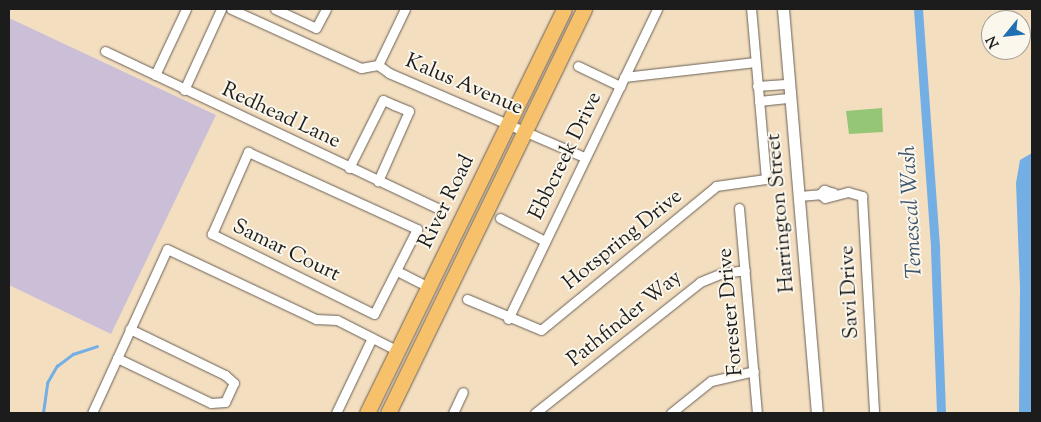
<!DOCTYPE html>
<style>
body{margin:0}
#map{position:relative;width:1041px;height:422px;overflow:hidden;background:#f4dec0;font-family:"Sorts Mill Goudy",serif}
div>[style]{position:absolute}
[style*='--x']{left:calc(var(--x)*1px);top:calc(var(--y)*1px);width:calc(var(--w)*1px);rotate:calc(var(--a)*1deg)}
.industrial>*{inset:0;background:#cabfd6}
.green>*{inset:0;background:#95c675}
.water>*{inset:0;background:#73aee4}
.stream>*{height:2.5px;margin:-1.25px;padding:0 1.25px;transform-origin:1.25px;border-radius:1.25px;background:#73aee4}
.canal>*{height:9px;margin:-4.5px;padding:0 4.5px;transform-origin:4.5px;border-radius:4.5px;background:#73aee4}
.roads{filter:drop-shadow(0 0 1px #686055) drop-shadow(0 0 1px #686055)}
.minor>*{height:9px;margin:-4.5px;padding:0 4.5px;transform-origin:4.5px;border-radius:4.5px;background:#fff}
.tertiary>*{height:11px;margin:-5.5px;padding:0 5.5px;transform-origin:5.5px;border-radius:5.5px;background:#fff}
.primary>*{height:15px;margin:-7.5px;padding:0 7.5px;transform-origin:7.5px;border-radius:7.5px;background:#f7c06b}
span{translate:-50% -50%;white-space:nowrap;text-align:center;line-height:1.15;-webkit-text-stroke:4px #fbf7ec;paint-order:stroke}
.street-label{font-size:21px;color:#1c1c1c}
.water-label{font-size:22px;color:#3f566c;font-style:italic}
.frame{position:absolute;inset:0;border:10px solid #1c1c1c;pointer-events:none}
.north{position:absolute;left:981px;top:10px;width:50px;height:50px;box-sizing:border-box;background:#fbf7ec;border:1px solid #a29f99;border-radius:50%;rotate:242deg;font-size:14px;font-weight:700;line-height:20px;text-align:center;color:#1c1c1c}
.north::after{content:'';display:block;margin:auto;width:18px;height:22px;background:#1f6fb2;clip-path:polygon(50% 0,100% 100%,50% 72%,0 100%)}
</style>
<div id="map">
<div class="industrial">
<i style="clip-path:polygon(9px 18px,216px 115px,111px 334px,9px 285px)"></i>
</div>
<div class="green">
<i style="clip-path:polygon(882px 108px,883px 132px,849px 134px,846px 111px)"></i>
</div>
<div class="water">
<i style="clip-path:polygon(1032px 153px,1032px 413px,1019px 413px,1020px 288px,1016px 183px,1020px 160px)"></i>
</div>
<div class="stream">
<i style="--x:43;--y:413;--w:30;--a:-82"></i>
<i style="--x:47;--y:383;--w:20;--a:-60"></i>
<i style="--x:57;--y:366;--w:20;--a:-37"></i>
<i style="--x:73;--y:354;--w:25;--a:-18"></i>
</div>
<div class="canal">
<i style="--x:918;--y:9;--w:241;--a:85.9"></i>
<i style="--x:935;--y:249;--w:164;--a:87.9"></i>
</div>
<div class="roads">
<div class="minor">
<i style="--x:231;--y:9;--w:143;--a:24.4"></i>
<i style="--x:361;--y:68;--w:17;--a:-10"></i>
<i style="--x:275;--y:9;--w:45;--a:24.9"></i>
<i style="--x:316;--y:28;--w:21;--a:-62"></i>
<i style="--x:405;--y:9;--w:62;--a:115.7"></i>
<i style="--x:378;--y:65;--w:14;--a:36"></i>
<i style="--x:389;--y:73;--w:212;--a:23.3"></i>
<i style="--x:105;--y:51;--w:373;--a:25.3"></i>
<i style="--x:578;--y:66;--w:47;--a:25.5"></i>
<i style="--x:155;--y:75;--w:73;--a:-64.8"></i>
<i style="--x:624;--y:77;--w:132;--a:-6.5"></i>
<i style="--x:757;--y:86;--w:32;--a:-4"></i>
<i style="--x:184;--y:90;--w:89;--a:-65.4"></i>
<i style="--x:759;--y:101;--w:31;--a:-6"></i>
<i style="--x:248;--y:152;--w:186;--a:24.5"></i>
<i style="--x:417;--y:229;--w:95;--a:116.8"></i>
<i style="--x:374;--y:314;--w:181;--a:-153.7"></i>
<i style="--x:212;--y:234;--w:90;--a:-66.3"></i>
<i style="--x:349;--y:168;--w:76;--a:-63.4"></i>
<i style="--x:383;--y:100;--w:12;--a:24"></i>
<i style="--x:394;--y:105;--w:16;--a:22"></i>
<i style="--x:409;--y:111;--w:77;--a:113.9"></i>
<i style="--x:820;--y:194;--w:6;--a:39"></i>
<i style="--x:825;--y:198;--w:24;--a:-15"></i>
<i style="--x:848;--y:192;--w:15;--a:16"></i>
<i style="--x:862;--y:196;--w:217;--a:86.8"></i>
<i style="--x:799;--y:196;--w:21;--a:-5"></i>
<i style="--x:820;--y:194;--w:6;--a:-45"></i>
<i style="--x:824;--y:190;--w:10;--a:17"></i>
<i style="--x:739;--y:208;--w:206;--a:85"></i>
<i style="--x:500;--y:218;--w:51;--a:27.1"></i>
<i style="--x:397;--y:271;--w:36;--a:27"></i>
<i style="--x:467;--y:299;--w:80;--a:22.7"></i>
<i style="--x:541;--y:330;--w:227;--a:-39.4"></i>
<i style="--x:716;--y:186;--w:50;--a:-8"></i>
<i style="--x:766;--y:179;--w:171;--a:-95"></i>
<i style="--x:508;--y:319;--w:344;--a:-64.3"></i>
<i style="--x:117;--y:358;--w:104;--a:25.6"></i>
<i style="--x:211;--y:403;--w:14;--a:-4"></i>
<i style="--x:225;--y:402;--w:21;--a:-65"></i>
<i style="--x:234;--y:383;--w:12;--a:-138"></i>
<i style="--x:225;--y:375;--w:106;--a:-154.2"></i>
<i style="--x:92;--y:413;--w:180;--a:-65.4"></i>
<i style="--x:167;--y:249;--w:165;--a:25.2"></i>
<i style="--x:316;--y:319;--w:21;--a:3"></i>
<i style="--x:337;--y:320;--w:68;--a:26.9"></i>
<i style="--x:336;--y:413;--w:83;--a:-64.4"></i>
<i style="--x:453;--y:413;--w:23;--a:-65"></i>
<i style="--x:535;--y:413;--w:211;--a:-38.4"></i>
<i style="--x:700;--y:282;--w:24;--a:-22"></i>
<i style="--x:722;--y:273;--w:23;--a:-7"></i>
<i style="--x:671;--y:413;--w:51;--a:-38.7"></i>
<i style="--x:711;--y:381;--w:44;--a:-13.1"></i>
</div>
<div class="tertiary">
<i style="--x:783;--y:9;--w:405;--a:85.2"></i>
</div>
<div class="primary">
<i style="--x:367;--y:413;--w:449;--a:-64"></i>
<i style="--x:388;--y:413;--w:449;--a:-64.1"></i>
</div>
</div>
<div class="street-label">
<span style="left:464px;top:85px;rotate:23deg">Kalus Avenue</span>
<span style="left:281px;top:116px;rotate:25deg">Redhead Lane</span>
<span style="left:566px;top:156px;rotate:-64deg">Ebbcreek Drive</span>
<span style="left:447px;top:202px;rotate:-64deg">River Road</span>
<span style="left:781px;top:213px;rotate:-95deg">Harrington Street</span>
<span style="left:623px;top:240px;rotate:-39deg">Hotspring Drive</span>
<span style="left:286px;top:251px;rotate:26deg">Samar Court</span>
<span style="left:850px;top:292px;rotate:-93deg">Savi Drive</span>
<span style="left:731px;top:312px;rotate:-95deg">Forester Drive</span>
<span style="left:625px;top:319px;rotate:-39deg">Pathfinder Way</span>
</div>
<div class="water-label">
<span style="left:913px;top:212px;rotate:-93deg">Temescal Wash</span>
</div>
<div class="frame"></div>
<div class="north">N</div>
</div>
